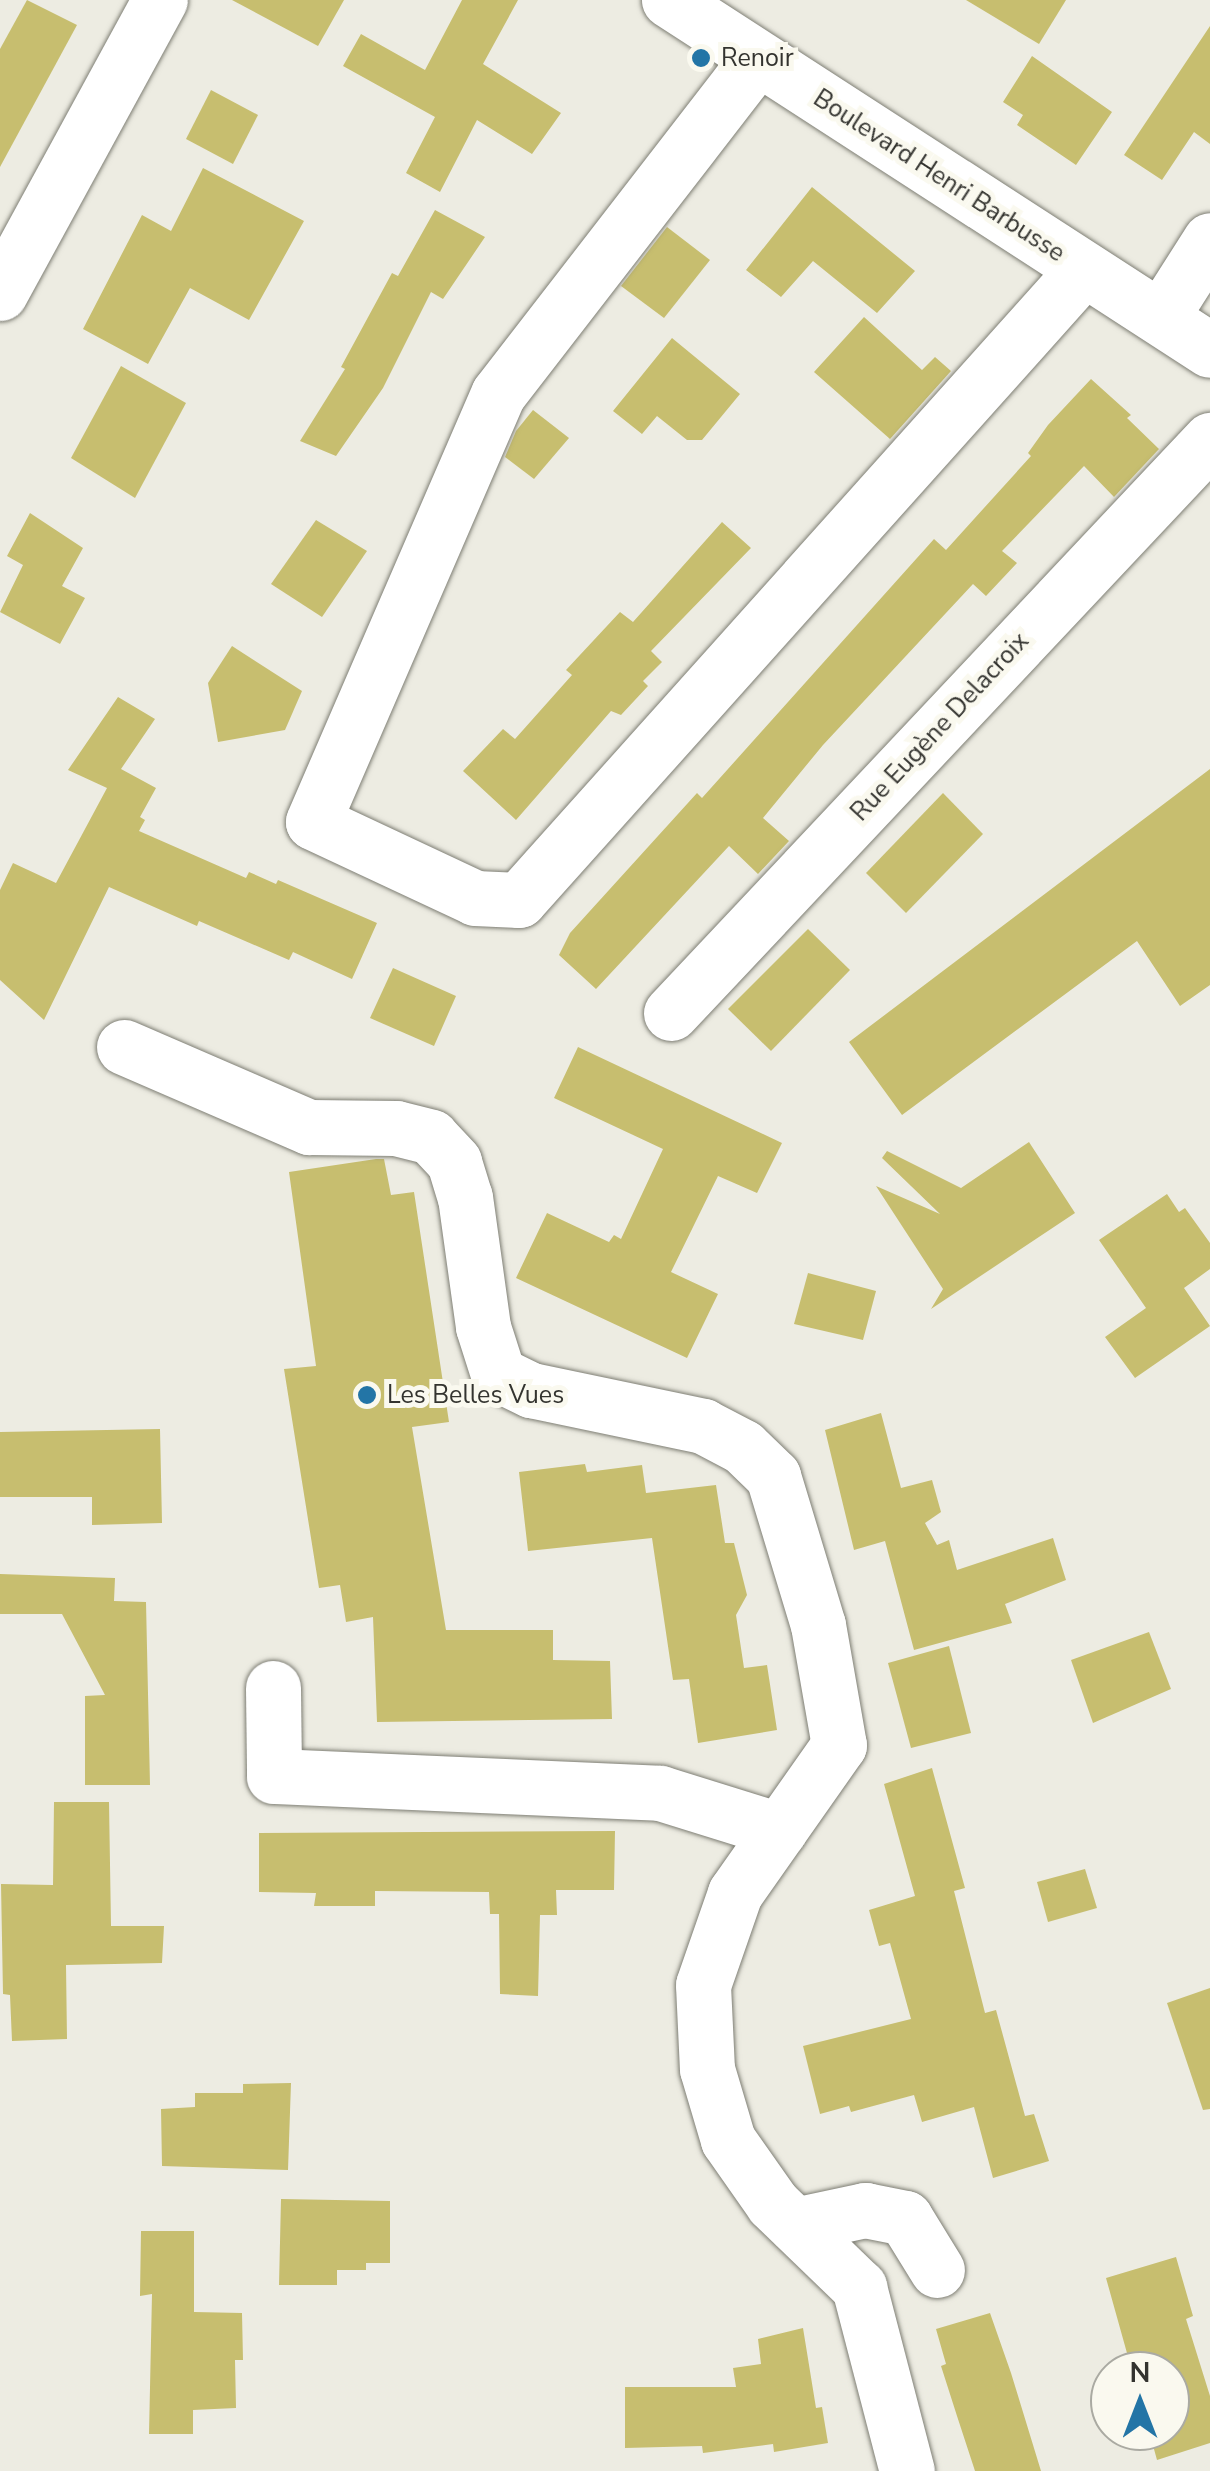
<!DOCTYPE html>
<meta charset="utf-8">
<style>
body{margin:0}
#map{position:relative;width:1210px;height:2471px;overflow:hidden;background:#edece2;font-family:"Nunito Sans",sans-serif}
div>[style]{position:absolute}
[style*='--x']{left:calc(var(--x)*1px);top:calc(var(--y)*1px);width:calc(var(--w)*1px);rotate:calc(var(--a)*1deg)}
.building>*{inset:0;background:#c7be6f}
.roads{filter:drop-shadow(0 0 2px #7e7e74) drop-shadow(0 0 2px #7e7e74)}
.minor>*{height:55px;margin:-27.5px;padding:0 27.5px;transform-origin:27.5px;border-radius:27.5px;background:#fff}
.dots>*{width:28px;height:28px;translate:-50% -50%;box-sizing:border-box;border:5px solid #faf9ef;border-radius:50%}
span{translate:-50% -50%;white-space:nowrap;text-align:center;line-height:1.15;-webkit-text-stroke:10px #faf9ef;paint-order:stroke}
.poi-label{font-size:25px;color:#33332f}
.left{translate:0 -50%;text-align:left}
.street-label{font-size:25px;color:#33332f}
.north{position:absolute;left:1090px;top:2351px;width:100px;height:100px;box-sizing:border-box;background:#faf9ef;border:2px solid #aaaaa2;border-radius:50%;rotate:0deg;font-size:28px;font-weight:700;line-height:40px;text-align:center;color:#33332f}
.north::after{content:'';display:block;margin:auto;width:35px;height:45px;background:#2375a6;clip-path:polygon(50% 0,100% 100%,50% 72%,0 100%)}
</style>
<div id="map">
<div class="building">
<i style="clip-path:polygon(27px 0,77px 25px,0 167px,0 49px)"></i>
<i style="clip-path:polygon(232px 0,344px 0,318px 46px)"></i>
<i style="clip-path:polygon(462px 0,518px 0,483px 64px,561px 113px,532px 154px,477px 120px,440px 192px,406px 173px,435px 117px,343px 66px,361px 34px,425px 70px)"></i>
<i style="clip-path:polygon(966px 0,1066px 0,1039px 44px)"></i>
<i style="clip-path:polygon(1210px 26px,1210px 144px,1194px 132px,1162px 180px,1124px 155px)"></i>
<i style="clip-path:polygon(1032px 56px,1112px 112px,1076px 165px,1017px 125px,1023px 115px,1003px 102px)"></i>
<i style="clip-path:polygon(211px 90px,258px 115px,233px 164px,186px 139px)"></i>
<i style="clip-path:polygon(203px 168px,304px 221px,249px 320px,190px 288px,148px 364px,83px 329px,142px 215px,171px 231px)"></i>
<i style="clip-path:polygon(812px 187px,915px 271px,877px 313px,813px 261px,781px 297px,746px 270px)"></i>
<i style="clip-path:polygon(435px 210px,485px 237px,443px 299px,431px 292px,383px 388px,336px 456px,300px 441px,345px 369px,341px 367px,392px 273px,398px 276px)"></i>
<i style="clip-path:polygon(667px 227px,710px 260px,664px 318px,621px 286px)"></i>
<i style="clip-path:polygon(864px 317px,922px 370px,935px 357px,951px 371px,890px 439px,814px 372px)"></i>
<i style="clip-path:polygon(672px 338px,740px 394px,702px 440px,687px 440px,657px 416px,642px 434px,613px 411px)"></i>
<i style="clip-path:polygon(121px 366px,186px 403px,135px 498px,71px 458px)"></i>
<i style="clip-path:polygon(1091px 379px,1131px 415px,1127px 418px,1159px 449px,1114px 497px,1084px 466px,1002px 551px,1017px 563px,986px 596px,973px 584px,823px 745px,763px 818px,789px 841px,758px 874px,729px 846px,596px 989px,559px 955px,570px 933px,697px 793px,702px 798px,934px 539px,946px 550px,1031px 456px,1028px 453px,1048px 425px)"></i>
<i style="clip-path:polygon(533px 410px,569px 438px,534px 479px,505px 457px,516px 431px)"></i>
<i style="clip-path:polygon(30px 513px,83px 548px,62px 586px,85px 598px,60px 644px,0 612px,23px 565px,7px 556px)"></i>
<i style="clip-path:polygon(316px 520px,367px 551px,322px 617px,271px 584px)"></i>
<i style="clip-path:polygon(722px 522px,751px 548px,651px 651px,662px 662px,643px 681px,648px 686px,621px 715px,611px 711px,516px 820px,463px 771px,503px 729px,515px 739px,572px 675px,566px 670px,620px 612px,633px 622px)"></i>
<i style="clip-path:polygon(232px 646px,302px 691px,285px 730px,218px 742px,208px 683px)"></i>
<i style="clip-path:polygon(118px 697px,155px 719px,121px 769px,156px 788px,140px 817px,145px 820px,139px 831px,246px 878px,249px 872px,276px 884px,278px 880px,377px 923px,352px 979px,293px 952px,289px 960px,199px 921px,197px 926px,109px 887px,44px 1020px,0 980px,0 890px,13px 863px,56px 883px,107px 788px,68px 770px)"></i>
<i style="clip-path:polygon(1210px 769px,1210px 985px,1180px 1006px,1137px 941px,902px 1115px,849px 1042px)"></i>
<i style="clip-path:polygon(943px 793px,983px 834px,906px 913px,866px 873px)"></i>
<i style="clip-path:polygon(808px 929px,850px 970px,771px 1051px,728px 1009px)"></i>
<i style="clip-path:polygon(393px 968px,456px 996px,434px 1046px,370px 1018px)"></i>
<i style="clip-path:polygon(578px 1047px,782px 1143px,757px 1193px,718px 1176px,671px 1272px,718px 1294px,687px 1358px,516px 1278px,547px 1213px,609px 1242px,614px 1235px,621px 1239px,663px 1149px,554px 1098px)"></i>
<i style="clip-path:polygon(1029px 1142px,1075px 1213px,931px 1309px,943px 1289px,876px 1186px,940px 1214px,882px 1158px,887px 1151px,961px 1188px)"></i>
<i style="clip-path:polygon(376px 1159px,384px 1159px,391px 1195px,414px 1192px,449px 1422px,412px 1427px,446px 1630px,553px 1630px,553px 1660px,610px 1661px,612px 1719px,377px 1722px,373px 1617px,346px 1622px,340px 1585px,319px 1588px,284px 1369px,316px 1366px,289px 1172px)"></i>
<i style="clip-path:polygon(1167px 1194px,1179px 1212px,1185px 1208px,1210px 1243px,1210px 1269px,1184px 1288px,1210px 1326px,1135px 1378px,1105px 1337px,1146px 1308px,1099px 1240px)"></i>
<i style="clip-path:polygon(808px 1273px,876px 1291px,863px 1340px,794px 1324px)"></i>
<i style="clip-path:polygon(881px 1413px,901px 1488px,932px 1480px,941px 1512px,925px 1523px,937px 1545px,949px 1540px,957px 1570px,1053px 1538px,1066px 1580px,1005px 1604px,1012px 1623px,914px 1650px,885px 1541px,854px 1550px,825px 1430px)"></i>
<i style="clip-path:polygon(160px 1429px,162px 1523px,92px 1525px,92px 1497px,0 1497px,0 1432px)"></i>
<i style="clip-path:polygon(585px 1464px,587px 1472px,642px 1465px,646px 1493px,716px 1485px,725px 1543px,734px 1543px,747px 1595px,736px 1615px,744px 1668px,767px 1665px,777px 1730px,698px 1743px,689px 1679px,673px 1680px,652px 1538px,528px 1551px,519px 1472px)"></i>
<i style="clip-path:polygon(0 1574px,115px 1578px,114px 1601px,146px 1602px,150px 1785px,85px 1785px,85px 1696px,105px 1695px,62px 1614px,0 1614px)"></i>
<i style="clip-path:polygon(1149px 1632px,1171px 1689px,1093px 1723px,1071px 1660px)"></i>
<i style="clip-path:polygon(949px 1646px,971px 1733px,911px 1748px,888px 1663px)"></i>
<i style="clip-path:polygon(932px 1768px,965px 1888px,954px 1891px,985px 2013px,996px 2010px,1025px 2116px,1034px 2114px,1049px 2161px,993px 2178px,974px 2107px,922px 2122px,914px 2095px,851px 2112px,849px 2106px,820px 2114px,803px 2046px,911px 2019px,890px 1943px,879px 1946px,869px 1910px,915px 1896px,884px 1784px)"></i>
<i style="clip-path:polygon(54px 1802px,109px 1802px,111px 1926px,164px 1926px,162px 1963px,66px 1965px,67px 2039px,12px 2041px,10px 1995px,3px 1994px,1px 1884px,53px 1885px)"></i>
<i style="clip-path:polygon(615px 1831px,614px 1890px,556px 1890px,557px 1915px,540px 1915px,538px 1996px,500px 1994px,499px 1914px,490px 1914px,489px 1892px,375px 1891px,375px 1906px,314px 1906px,316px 1893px,259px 1892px,259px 1833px)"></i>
<i style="clip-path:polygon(1085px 1869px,1097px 1908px,1048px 1922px,1037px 1882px)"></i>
<i style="clip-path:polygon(1210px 1988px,1210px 2109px,1203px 2110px,1167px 2003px)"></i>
<i style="clip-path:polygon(291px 2083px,288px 2170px,162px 2166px,161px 2109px,195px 2107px,195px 2093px,243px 2093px,243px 2084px)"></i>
<i style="clip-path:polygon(281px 2199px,390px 2201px,390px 2263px,366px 2263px,366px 2270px,337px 2270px,337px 2285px,279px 2285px)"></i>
<i style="clip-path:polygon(141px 2231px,194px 2231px,194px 2312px,242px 2313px,243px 2360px,235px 2360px,236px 2408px,193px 2410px,193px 2434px,149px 2434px,152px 2294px,140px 2296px)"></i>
<i style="clip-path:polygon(1176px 2257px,1193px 2316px,1186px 2319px,1210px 2396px,1210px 2443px,1157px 2460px,1149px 2431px,1170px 2431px,1170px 2371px,1132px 2371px,1106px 2278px)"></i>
<i style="clip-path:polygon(990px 2313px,1011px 2373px,1041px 2471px,975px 2471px,957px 2416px,941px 2366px,946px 2364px,936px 2329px)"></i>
<i style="clip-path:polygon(803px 2328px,816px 2408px,822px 2407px,828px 2443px,774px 2452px,773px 2444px,703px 2453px,702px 2446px,625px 2448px,625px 2387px,736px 2387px,733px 2368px,761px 2364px,758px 2339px)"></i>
</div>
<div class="roads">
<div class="minor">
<i style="--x:669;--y:0;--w:644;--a:32.9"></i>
<i style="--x:757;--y:59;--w:423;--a:127.7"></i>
<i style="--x:498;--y:394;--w:466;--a:113.4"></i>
<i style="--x:313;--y:822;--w:179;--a:25.1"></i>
<i style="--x:475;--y:898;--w:44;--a:2.6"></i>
<i style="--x:519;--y:900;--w:846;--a:-48.16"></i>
<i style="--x:0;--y:293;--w:334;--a:-61.4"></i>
<i style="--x:1161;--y:317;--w:91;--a:-57.5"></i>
<i style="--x:671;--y:1013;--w:787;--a:-46.75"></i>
<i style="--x:124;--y:1047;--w:202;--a:23.4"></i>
<i style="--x:309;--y:1127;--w:87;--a:0.7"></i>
<i style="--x:396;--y:1128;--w:36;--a:14"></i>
<i style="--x:431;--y:1137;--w:34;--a:47"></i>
<i style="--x:454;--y:1162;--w:37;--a:73"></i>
<i style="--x:465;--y:1197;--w:131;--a:82.1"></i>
<i style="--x:483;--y:1327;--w:49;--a:72.3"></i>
<i style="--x:498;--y:1374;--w:37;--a:26"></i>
<i style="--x:531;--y:1390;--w:176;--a:11.8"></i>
<i style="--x:703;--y:1426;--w:45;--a:27.7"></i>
<i style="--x:743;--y:1447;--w:42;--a:44"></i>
<i style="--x:773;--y:1476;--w:156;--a:73.2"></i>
<i style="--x:818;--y:1625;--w:122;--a:80.1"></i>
<i style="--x:839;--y:1745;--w:181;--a:125.1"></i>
<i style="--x:735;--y:1893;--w:97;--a:109.2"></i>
<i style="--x:703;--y:1985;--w:84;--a:87.3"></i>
<i style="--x:707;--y:2069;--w:74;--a:73.5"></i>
<i style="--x:728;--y:2140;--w:78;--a:54.9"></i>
<i style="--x:773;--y:2204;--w:120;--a:44"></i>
<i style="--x:859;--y:2287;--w:190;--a:75.4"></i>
<i style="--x:273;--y:1688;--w:88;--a:89.3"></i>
<i style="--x:274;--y:1776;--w:386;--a:2.5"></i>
<i style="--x:660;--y:1793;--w:125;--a:17.3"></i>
<i style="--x:795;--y:2225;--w:72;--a:-12.1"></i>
<i style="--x:865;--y:2210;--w:41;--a:11.3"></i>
<i style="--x:905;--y:2218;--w:61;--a:58.4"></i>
</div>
</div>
<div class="dots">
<i style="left:701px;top:58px;background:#2375a6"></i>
<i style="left:367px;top:1395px;background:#2375a6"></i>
</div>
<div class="poi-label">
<span class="left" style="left:721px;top:58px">Renoir</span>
<span class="left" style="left:387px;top:1395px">Les Belles Vues</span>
</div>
<div class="street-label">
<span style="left:939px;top:176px;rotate:33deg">Boulevard Henri Barbusse</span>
<span style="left:940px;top:727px;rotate:-47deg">Rue Eugène Delacroix</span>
</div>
<div class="north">N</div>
</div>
